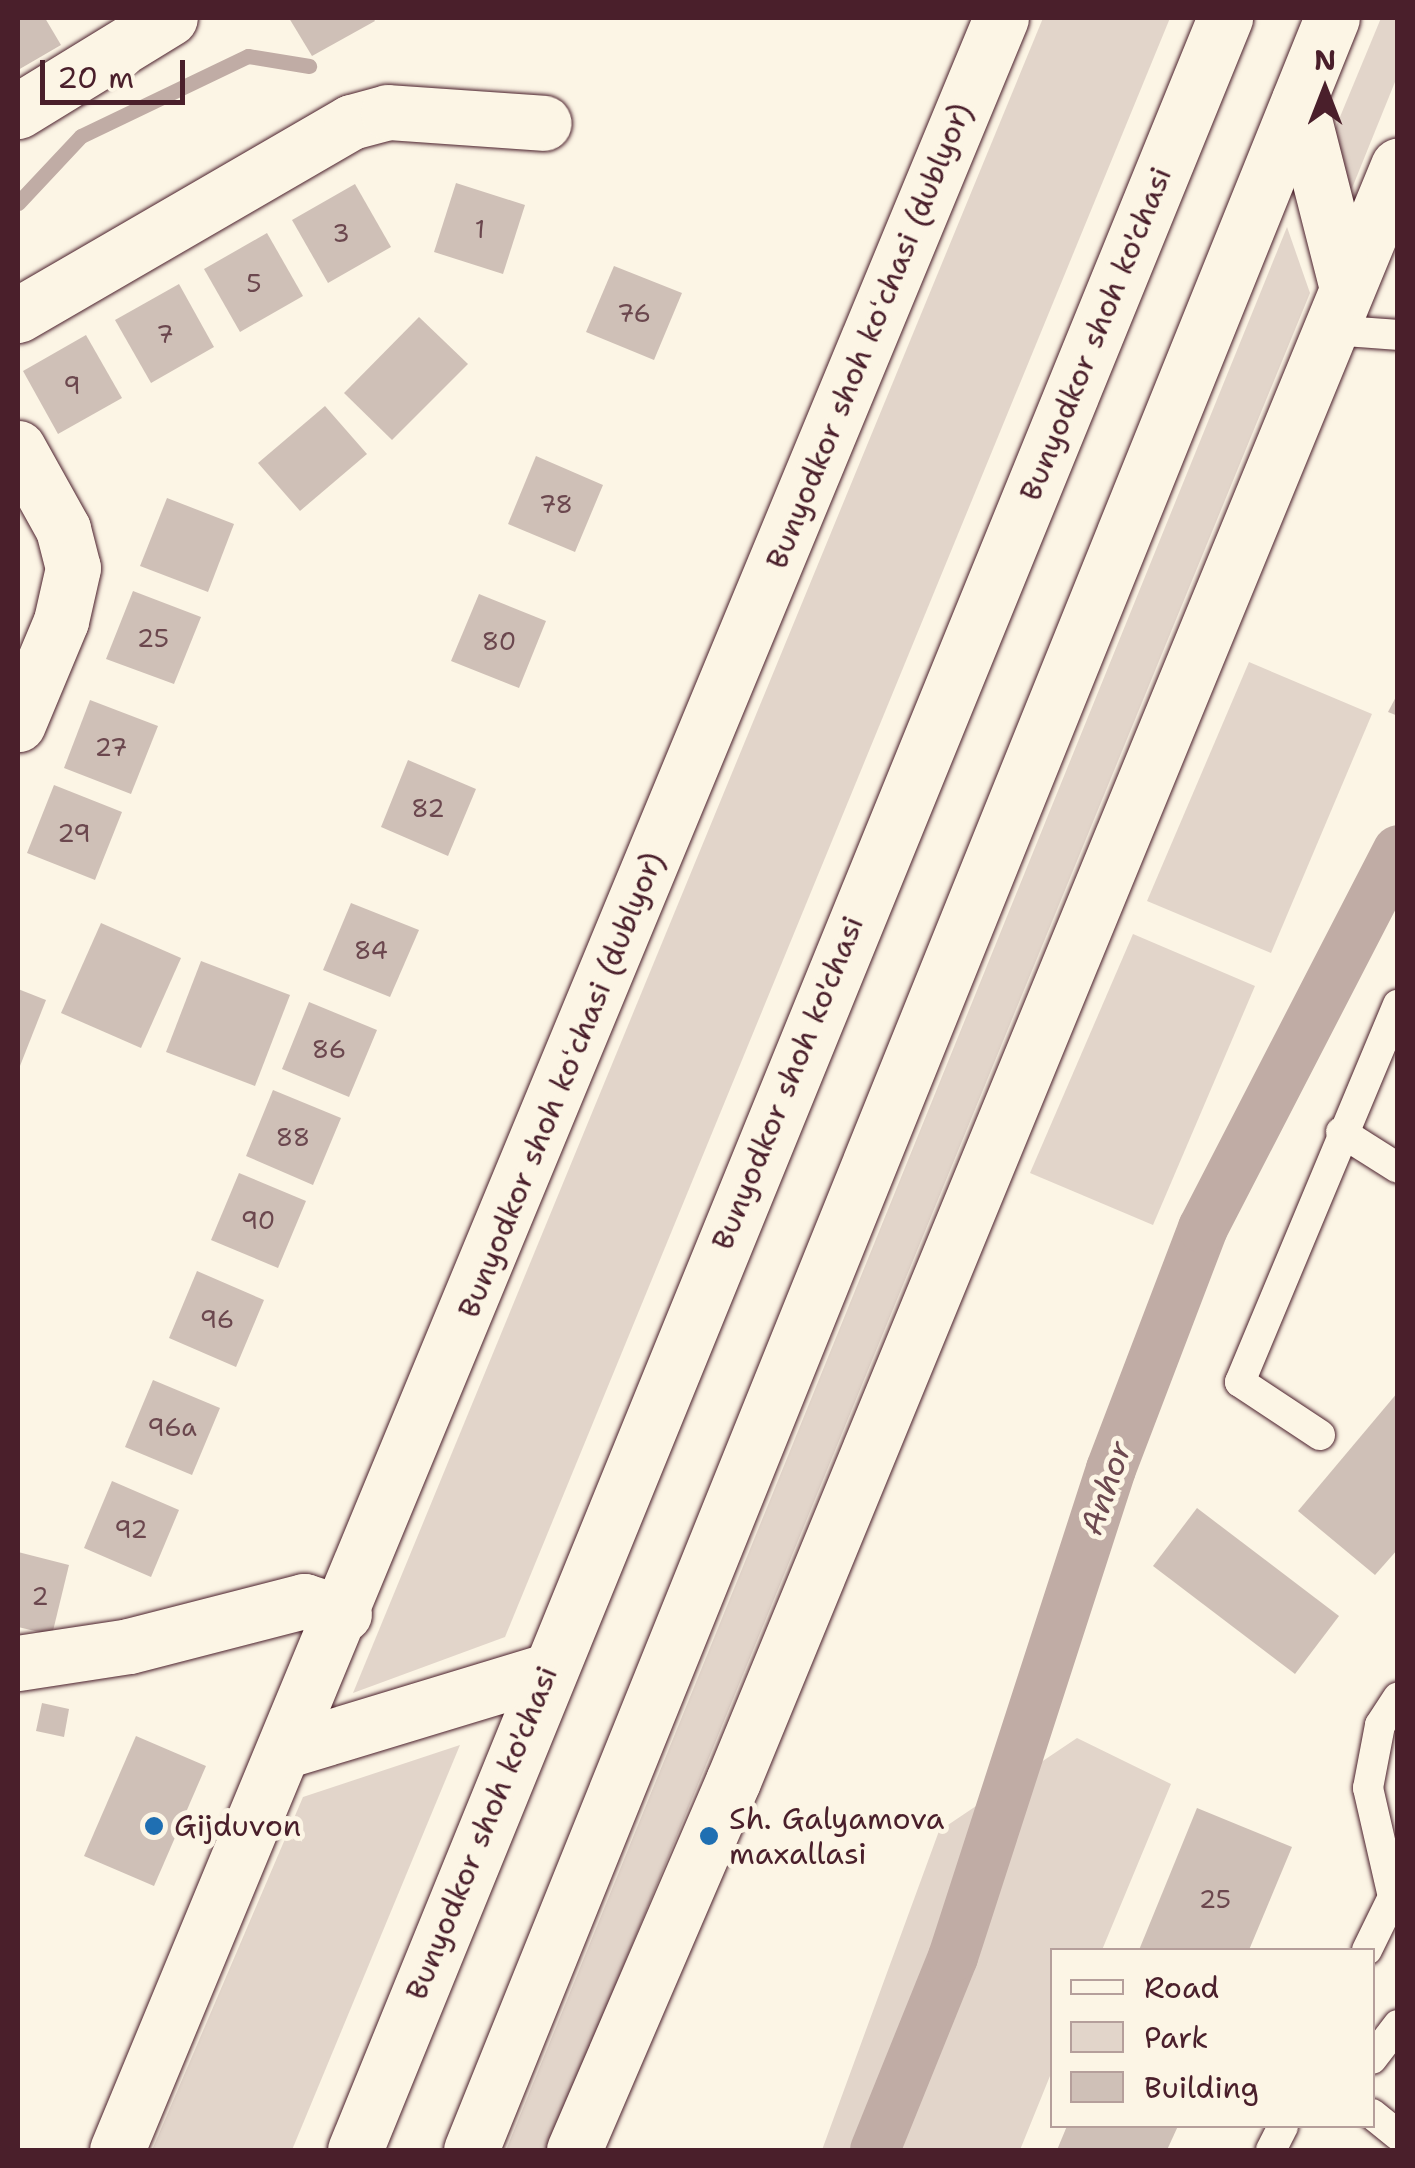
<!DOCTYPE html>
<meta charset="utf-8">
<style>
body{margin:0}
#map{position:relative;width:1415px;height:2168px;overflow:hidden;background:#fcf5e5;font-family:"Shantell Sans",sans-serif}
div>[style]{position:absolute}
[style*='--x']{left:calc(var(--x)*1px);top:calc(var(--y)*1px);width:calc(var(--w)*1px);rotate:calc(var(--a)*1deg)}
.green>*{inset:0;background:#e2d5ca}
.stream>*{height:15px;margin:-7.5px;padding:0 7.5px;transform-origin:7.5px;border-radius:7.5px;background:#c0aca5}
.canal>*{height:50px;margin:-25px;padding:0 25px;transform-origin:25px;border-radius:25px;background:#c0aca5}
.building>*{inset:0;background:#cfc0b7}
.roads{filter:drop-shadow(0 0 2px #4a1f2b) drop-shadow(0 0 2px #4a1f2b)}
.service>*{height:30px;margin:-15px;padding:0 15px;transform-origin:15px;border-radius:15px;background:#fcf5e5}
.minor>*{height:55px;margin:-27.5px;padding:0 27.5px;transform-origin:27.5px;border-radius:27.5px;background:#fcf5e5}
.tertiary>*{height:55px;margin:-27.5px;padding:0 27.5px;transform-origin:27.5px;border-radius:27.5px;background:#fcf5e5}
.primary>*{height:55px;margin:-27.5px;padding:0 27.5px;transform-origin:27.5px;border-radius:27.5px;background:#fcf5e5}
.dots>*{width:28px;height:28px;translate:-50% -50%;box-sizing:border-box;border:5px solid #fcf5e5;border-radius:50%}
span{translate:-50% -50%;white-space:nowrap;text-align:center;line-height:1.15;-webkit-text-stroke:10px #fcf5e5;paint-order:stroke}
.number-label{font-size:25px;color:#6b474e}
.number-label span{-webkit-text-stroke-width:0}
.street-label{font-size:30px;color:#4a1f2b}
.poi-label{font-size:30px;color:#4a1f2b}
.left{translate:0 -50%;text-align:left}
.water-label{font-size:32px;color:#6d4950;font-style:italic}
.frame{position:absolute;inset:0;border:20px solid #4a1f2b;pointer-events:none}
.legend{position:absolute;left:1050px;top:1948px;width:325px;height:180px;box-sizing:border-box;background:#fcf5e5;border:2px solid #b59f9b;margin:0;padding:12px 18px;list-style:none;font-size:30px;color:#4a1f2b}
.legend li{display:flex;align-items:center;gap:20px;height:50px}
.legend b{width:50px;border:2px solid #b59f9b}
.north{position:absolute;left:1275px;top:40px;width:100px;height:100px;-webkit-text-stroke:8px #fcf5e5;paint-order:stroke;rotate:0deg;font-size:28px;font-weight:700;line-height:40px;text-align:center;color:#4a1f2b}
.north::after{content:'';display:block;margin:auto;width:35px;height:45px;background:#4a1f2b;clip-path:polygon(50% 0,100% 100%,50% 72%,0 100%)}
.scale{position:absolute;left:40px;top:60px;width:145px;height:45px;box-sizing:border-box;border:5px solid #4a1f2b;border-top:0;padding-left:12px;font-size:30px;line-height:35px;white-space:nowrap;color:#4a1f2b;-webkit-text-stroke:8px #fcf5e5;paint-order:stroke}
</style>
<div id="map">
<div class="green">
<i style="clip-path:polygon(1043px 18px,1170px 18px,505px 1637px,353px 1693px)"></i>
<i style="clip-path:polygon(1381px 18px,1397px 18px,1397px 77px,1344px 208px,1330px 141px)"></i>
<i style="clip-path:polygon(1287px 227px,1310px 293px,548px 2150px,506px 2150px)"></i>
<i style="clip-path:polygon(1249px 662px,1372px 714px,1271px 953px,1147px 901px)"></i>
<i style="clip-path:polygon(1133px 934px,1255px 986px,1153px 1225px,1030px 1173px)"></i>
<i style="clip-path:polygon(1077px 1738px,1171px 1784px,1102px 1950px,1052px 1950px,1052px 2071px,1020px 2150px,822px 2150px,939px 1831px)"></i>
<i style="clip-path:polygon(460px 1745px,292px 2150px,152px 2150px,303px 1797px)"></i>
</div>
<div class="stream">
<i style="--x:18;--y:203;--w:92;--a:-46.8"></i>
<i style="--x:81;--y:136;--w:185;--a:-25.6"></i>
<i style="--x:248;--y:56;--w:62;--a:9.3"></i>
</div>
<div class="canal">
<i style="--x:875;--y:2150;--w:208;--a:-68"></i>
<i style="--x:953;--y:1957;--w:513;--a:-72.06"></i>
<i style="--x:1111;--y:1469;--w:258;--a:-69.1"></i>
<i style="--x:1203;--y:1228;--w:425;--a:-62.7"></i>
</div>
<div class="building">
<i style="clip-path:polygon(18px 18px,45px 18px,61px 45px,18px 70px)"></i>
<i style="clip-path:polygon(289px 18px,373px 18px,375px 21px,312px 56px)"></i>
<i style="clip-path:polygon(456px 183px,525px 205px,503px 274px,434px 252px)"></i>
<i style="clip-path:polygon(355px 184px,391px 247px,328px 283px,292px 220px)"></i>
<i style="clip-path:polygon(267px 233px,303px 296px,240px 332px,204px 269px)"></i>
<i style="clip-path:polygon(614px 266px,682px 293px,654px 360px,586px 332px)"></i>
<i style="clip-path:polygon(179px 284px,214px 347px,151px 383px,115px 320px)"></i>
<i style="clip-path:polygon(419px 317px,468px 364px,392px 440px,344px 393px)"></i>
<i style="clip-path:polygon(86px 335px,122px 398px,58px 434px,23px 371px)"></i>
<i style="clip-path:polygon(325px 406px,367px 454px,300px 511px,258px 463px)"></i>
<i style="clip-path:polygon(536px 456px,603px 485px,575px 552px,508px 524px)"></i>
<i style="clip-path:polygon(167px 498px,234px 524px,208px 592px,140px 566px)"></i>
<i style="clip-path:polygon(133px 591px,201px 617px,174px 684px,106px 659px)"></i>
<i style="clip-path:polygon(479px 594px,546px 621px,519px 688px,451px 661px)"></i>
<i style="clip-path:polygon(1398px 693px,1398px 716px,1388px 712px)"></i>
<i style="clip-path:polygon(90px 700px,158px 726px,131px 794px,64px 768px)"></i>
<i style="clip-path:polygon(408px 760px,476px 789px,448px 856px,381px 827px)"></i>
<i style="clip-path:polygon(54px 785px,122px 812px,95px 880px,27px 853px)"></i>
<i style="clip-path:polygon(351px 903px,419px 930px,390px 997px,323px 970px)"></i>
<i style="clip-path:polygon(101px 923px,181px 958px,141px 1048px,61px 1013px)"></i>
<i style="clip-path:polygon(201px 961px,290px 995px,255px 1086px,166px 1052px)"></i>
<i style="clip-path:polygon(18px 989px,46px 1000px,18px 1071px)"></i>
<i style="clip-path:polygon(309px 1002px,377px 1030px,349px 1097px,282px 1069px)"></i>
<i style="clip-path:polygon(273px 1090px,341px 1118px,313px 1185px,246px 1156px)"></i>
<i style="clip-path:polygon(239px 1173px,306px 1201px,278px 1268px,211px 1240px)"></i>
<i style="clip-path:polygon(197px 1271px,264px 1300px,236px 1367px,169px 1338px)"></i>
<i style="clip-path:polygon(153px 1380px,220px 1408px,192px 1475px,125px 1447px)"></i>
<i style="clip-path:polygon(1398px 1392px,1398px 1549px,1375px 1575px,1298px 1511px)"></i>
<i style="clip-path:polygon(112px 1481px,179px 1510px,151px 1577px,84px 1548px)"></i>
<i style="clip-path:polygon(1197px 1508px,1339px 1616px,1295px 1674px,1153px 1566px)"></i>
<i style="clip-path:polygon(18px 1552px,69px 1565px,52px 1635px,18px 1627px)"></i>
<i style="clip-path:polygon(42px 1703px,69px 1709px,64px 1737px,36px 1731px)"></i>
<i style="clip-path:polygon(136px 1736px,206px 1766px,154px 1886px,84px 1856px)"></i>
<i style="clip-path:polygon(1197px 1808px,1292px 1847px,1249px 1950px,1139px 1950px)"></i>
<i style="clip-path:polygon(1067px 2126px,1178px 2126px,1167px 2150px,1057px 2150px)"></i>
</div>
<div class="roads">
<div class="service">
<i style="--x:1330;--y:330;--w:68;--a:4.2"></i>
<i style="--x:1341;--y:1132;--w:67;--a:32.3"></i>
<i style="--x:1320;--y:1435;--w:96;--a:-146.5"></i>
<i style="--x:1240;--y:1382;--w:409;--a:-67.3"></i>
<i style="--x:1367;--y:1950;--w:59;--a:-63.9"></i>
<i style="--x:1393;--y:1897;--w:112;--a:-102.9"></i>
<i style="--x:1368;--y:1788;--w:64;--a:-79.2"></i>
<i style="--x:1380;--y:1725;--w:33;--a:-57"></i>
<i style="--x:1372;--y:2059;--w:43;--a:-52.6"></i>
<i style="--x:1372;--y:2114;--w:33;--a:39"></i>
<i style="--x:1271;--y:2150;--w:27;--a:-63"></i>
</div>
<div class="minor">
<i style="--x:18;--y:111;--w:178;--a:-31.5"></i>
<i style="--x:18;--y:315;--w:385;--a:-30.1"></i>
<i style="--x:351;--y:122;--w:38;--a:-15"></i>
<i style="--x:388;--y:112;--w:156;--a:4"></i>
<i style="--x:18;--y:448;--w:93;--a:60.9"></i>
<i style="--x:63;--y:529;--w:40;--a:75.6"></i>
<i style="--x:73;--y:568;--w:54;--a:102.8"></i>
<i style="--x:61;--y:621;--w:112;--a:112.7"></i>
<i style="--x:18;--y:1663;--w:112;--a:-8.7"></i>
<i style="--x:129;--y:1646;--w:181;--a:-14.4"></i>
<i style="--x:304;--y:1601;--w:42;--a:18"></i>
</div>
<div class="tertiary">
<i style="--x:117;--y:2150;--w:2308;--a:-67.48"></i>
<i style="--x:574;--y:2150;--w:402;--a:-66.7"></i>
<i style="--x:733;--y:1781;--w:1747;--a:-67.62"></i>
</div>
<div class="primary">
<i style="--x:1299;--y:100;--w:194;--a:75.7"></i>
<i style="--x:287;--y:1750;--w:272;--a:-16.9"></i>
<i style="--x:355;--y:2150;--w:2303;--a:-67.8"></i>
<i style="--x:471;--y:2150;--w:2299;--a:-68.01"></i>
</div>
</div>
<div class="dots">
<i style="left:154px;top:1826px;background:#1f6fb2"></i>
<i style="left:709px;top:1836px;background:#1f6fb2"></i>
</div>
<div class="number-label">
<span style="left:480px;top:229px">1</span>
<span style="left:341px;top:233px">3</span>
<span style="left:254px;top:283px">5</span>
<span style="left:634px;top:313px">76</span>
<span style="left:165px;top:334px">7</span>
<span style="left:72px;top:385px">9</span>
<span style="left:556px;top:504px">78</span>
<span style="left:153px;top:638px">25</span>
<span style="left:499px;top:641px">80</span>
<span style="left:111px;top:747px">27</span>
<span style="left:428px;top:808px">82</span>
<span style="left:74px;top:833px">29</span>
<span style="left:371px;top:950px">84</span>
<span style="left:329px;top:1049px">86</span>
<span style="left:293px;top:1137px">88</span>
<span style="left:258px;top:1220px">90</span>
<span style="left:217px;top:1319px">96</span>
<span style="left:172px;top:1427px">96a</span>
<span style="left:131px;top:1529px">92</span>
<span style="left:40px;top:1596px">2</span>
<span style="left:1215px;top:1899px">25</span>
</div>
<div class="street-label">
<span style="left:1096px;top:334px;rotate:-68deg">Bunyodkor shoh ko'chasi</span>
<span style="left:869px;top:336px;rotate:-68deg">Bunyodkor shoh koʻchasi (dublyor)</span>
<span style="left:788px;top:1083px;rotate:-68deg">Bunyodkor shoh ko'chasi</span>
<span style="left:561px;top:1085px;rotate:-68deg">Bunyodkor shoh koʻchasi (dublyor)</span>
<span style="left:482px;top:1833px;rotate:-68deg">Bunyodkor shoh ko'chasi</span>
</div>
<div class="poi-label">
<span class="left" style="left:729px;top:1836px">Sh. Galyamova<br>maxallasi</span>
<span class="left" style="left:174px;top:1826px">Gijduvon</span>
</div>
<div class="water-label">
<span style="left:1106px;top:1488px;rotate:-71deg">Anhor</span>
</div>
<div class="frame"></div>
<ul class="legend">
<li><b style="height:12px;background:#fcf5e5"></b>Road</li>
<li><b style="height:28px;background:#e2d5ca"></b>Park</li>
<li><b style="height:28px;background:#cfc0b7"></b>Building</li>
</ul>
<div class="north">N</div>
<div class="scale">20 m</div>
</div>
